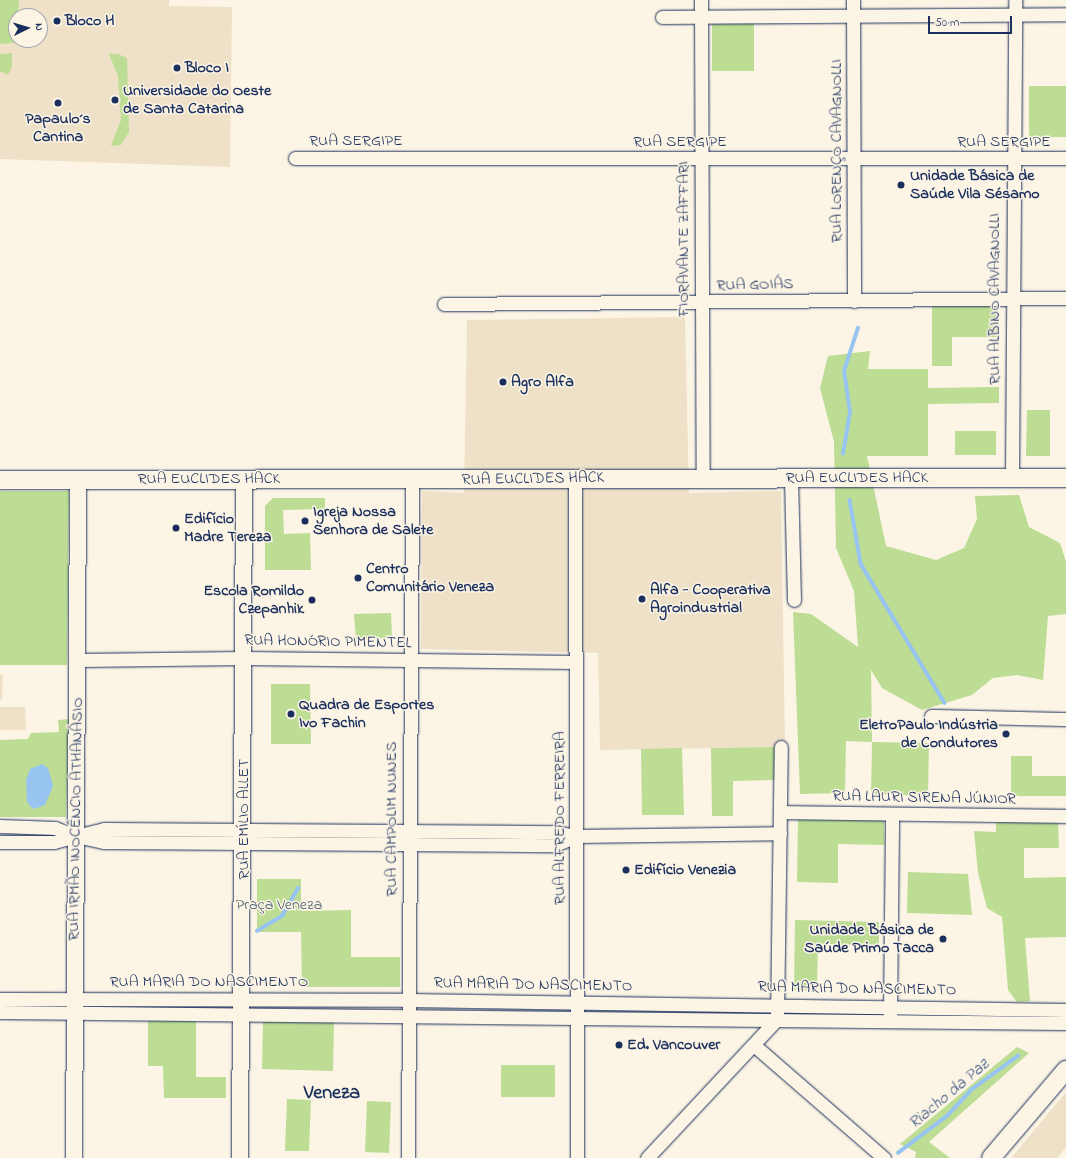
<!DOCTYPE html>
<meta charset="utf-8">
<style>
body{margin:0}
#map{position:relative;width:1066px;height:1158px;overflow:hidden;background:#fcf5e5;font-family:"Indie Flower",sans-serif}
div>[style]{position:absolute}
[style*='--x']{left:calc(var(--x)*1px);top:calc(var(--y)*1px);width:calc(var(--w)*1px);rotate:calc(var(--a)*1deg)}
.built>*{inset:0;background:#eee1c8}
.green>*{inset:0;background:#bddc94}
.water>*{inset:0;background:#97c4f1}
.stream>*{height:3.5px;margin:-1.75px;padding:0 1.75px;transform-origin:1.75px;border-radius:1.75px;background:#97c4f1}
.roads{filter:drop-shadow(0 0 1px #1b2f5e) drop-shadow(0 0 1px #1b2f5e)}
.minor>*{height:13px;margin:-6.5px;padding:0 6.5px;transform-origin:6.5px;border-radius:6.5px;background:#fcf5e5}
.tertiary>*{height:16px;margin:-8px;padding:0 8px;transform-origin:8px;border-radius:8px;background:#fcf5e5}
.secondary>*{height:18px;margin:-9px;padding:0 9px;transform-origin:9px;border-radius:9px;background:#fcf5e5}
.dots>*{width:11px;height:11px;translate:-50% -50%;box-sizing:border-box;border:2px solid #fcf5e5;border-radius:50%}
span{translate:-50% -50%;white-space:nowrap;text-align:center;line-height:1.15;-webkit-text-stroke:3px #fcf5e5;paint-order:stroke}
.poi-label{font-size:16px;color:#1b2f5e;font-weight:700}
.left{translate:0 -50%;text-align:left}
.right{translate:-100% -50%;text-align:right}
.street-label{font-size:16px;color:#1b2f5e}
.park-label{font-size:16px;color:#445a6c}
.water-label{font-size:17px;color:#3a5483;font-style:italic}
.district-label{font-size:20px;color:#1b2f5e;font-weight:700}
.north{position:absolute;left:8px;top:8px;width:40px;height:40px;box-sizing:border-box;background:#fcf5e5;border:1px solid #a2a6af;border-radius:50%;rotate:85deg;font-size:11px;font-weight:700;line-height:16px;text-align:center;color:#1b2f5e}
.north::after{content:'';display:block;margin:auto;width:14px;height:18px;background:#1b2f5e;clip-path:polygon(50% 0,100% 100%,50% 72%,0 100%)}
.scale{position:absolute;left:928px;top:16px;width:84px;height:18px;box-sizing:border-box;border:2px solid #1b2f5e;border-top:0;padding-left:5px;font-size:12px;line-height:14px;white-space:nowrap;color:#1b2f5e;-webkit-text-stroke:3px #fcf5e5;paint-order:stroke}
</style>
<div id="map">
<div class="built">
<i style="clip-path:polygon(evenodd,0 0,169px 0,169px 6px,232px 7px,230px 167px,0 159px,0 0,16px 16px,40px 16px,40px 40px,16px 40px,16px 16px)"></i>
<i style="clip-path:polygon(685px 317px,689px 493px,781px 491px,785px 747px,600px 750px,598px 653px,421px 649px,422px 491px,464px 493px,467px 320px)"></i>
<i style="clip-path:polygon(0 675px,3px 675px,2px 700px,0 700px)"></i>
<i style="clip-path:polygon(0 707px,25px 707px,26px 730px,0 730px)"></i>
<i style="clip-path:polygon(1066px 1092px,1066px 1147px,1062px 1152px,1057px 1158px,1011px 1158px)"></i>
</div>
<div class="green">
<i style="clip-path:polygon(0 0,19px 0,16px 40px,23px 42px,0 44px)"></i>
<i style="clip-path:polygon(712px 20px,754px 21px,754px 71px,712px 71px)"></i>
<i style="clip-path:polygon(12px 53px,12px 67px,8px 75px,0 71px,0 54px)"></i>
<i style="clip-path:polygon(109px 54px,118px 54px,127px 58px,129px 132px,121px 145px,111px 146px,121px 120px,118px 76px)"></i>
<i style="clip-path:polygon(1029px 86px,1066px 86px,1066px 137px,1029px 137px)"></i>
<i style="clip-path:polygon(932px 306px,997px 306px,997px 337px,952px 337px,952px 366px,932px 366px)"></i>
<i style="clip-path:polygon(870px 351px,868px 369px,928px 369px,928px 388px,999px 387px,999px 403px,928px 404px,928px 456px,867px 456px,886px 546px,936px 560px,964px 548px,977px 519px,975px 496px,1019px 495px,1029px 527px,1060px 543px,1066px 562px,1066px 614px,1048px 616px,1043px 680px,1017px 675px,993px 678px,972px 695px,922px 710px,882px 688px,871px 670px,872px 742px,929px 743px,928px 796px,871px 794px,872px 742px,846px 741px,845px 793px,800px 794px,793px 612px,811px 614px,858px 647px,854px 591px,836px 548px,834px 442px,820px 388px,828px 356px)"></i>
<i style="clip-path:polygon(1027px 410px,1050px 410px,1050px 456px,1026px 456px)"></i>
<i style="clip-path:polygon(955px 431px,996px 431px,996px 455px,955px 455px)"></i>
<i style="clip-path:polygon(0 491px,69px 491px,67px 665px,0 665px)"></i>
<i style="clip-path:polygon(273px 498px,325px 498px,325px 509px,283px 510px,284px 534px,310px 533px,311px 570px,265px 570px,265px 506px)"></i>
<i style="clip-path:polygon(391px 613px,392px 638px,356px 639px,354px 614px)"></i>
<i style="clip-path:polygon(271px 684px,310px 684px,311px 744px,271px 744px)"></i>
<i style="clip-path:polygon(69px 719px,66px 817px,0 817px,0 740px,28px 739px,31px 733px,59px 732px,58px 720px)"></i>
<i style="clip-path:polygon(775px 747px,775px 780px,733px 781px,733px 816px,712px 816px,711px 748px)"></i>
<i style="clip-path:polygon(682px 748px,684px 815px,642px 815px,641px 749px)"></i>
<i style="clip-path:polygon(1011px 756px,1032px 756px,1032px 776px,1066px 776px,1066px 796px,1011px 796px)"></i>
<i style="clip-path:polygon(798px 817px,884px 818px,884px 845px,838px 844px,838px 883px,797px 882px)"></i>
<i style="clip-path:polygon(996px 820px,1058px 821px,1059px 848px,1024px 848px,1024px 878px,1066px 877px,1066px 937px,1025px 938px,1030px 1001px,1017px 1002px,1008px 990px,1002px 917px,987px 908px,978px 873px,974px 831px,996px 832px)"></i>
<i style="clip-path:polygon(908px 872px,968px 874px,972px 915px,907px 913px)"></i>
<i style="clip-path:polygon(257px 879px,301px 879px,301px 911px,351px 910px,351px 957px,400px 957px,400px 987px,302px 987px,301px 932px,257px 932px)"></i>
<i style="clip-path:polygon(795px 920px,879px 922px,879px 945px,818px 944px,817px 990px,794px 990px)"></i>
<i style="clip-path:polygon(263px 1019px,334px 1021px,333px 1071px,262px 1069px)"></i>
<i style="clip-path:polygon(148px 1020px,196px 1020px,196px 1077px,226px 1077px,226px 1098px,164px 1098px,163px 1066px,148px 1066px)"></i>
<i style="clip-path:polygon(1017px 1047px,1029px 1053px,929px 1142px,950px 1158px,915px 1158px,916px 1152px,900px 1144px)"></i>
<i style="clip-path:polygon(501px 1065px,555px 1065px,555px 1097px,501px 1097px)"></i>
<i style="clip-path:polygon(287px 1099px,311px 1100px,309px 1151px,285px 1151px)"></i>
<i style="clip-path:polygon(367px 1101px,391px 1102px,389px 1153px,365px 1152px)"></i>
</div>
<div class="water">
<i style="clip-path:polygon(42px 764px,48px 768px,53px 786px,45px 805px,33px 809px,27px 802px,26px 780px,30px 769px)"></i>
</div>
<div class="stream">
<i style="--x:843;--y:454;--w:43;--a:-80.5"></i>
<i style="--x:850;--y:412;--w:41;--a:-98.3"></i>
<i style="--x:844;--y:371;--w:45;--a:-72"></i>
<i style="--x:850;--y:500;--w:65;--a:80.2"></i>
<i style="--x:861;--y:564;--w:162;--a:58.9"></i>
<i style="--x:257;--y:931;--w:29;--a:-31"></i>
<i style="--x:282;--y:916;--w:32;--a:-60"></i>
<i style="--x:898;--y:1153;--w:63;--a:-37.2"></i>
<i style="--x:948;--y:1115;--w:34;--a:-47"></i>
<i style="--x:971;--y:1090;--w:58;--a:-35.9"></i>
</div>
<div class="roads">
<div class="minor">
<i style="--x:701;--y:0;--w:478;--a:89.8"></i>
<i style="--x:853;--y:0;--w:301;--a:89.8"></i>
<i style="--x:662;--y:17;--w:404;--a:-0.4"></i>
<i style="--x:295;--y:158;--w:771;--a:0"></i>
<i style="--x:444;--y:304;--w:622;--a:-0.55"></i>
<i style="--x:575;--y:478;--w:680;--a:89.83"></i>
<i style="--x:791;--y:478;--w:122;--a:88.6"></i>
<i style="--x:1012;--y:478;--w:478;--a:-89.6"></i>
<i style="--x:79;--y:660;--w:165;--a:-0.7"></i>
<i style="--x:244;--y:658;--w:332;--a:0.7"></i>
<i style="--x:931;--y:716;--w:135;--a:1.3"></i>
<i style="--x:781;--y:812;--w:285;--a:0.8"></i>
<i style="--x:0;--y:826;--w:55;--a:2.1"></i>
<i style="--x:55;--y:828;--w:22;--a:21"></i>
<i style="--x:76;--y:836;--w:29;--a:-14"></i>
<i style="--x:104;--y:829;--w:449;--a:0.4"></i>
<i style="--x:553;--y:832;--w:23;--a:10"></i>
<i style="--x:576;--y:836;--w:204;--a:-0.8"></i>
<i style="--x:0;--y:842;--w:54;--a:0"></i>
<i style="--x:54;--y:842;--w:23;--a:-15"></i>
<i style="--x:76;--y:836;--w:29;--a:12"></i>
<i style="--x:104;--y:842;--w:451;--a:0.4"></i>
<i style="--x:555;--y:845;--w:23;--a:-23"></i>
<i style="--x:0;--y:999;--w:408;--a:0.1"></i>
<i style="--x:408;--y:1000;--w:658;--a:0.87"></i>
<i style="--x:0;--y:1012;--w:1066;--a:0.59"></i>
<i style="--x:890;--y:1015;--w:200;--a:-89.4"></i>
<i style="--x:755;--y:1046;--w:171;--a:41"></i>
<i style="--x:408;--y:1158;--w:678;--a:-89.66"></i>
<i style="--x:647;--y:1158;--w:190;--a:-46.9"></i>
<i style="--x:777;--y:1019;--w:272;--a:-89.2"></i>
</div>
<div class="tertiary">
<i style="--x:74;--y:1158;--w:679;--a:-89.66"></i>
<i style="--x:240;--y:1158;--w:679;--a:-89.66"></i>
</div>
<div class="secondary">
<i style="--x:0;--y:480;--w:1066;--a:-0.11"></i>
<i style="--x:991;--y:1158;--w:116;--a:-49.6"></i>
</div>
</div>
<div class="dots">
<i style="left:57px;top:21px;background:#1b2f5e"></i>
<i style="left:177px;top:68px;background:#1b2f5e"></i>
<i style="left:115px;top:100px;background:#1b2f5e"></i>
<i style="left:58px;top:103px;background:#1b2f5e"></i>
<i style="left:901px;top:185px;background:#1b2f5e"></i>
<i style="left:503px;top:382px;background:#1b2f5e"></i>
<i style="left:305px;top:521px;background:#1b2f5e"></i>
<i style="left:176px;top:528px;background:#1b2f5e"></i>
<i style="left:358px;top:578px;background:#1b2f5e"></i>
<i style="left:642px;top:599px;background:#1b2f5e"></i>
<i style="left:312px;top:600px;background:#1b2f5e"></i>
<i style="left:291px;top:714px;background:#1b2f5e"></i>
<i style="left:1006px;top:734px;background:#1b2f5e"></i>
<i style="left:626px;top:870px;background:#1b2f5e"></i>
<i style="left:943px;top:939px;background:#1b2f5e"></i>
<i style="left:619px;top:1045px;background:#1b2f5e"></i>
</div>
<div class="poi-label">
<span class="left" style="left:65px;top:21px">Bloco H</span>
<span class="left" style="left:185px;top:68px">Bloco I</span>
<span class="left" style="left:123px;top:100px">Universidade do Oeste<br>de Santa Catarina</span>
<span style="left:58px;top:128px">Papaulo´s<br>Cantina</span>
<span class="left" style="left:910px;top:185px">Unidade Básica de<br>Saúde Vila Sésamo</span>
<span class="left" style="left:511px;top:382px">Agro Alfa</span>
<span class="left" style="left:313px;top:521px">Igreja Nossa<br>Senhora de Salete</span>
<span class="left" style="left:184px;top:528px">Edifício<br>Madre Tereza</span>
<span class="left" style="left:366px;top:578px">Centro<br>Comunitário Veneza</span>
<span class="left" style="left:650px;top:599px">Alfa - Cooperativa<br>Agroindustrial</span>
<span class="right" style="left:304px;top:600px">Escola Romildo<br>Czepanhik</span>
<span class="left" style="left:299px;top:714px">Quadra de Esportes<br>Ivo Fachin</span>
<span class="right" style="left:998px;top:734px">EletroPaulo Indústria<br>de Condutores</span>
<span class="left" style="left:634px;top:870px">Edifício Venezia</span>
<span class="right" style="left:934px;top:939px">Unidade Básica de<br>Saúde Primo Tacca</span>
<span class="left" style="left:627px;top:1045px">Ed. Vancouver</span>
</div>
<div class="street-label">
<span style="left:356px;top:141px">RUA SERGIPE</span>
<span style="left:680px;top:142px">RUA SERGIPE</span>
<span style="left:1004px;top:142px">RUA SERGIPE</span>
<span style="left:837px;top:151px;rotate:-90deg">RUA LORENÇO CAVAGNOLLI</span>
<span style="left:684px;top:239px;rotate:-90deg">FIORAVANTE ZAFFARI</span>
<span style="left:755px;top:285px;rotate:-1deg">RUA GOIÁS</span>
<span style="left:995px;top:299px;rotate:-90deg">RUA ALBINO CAVAGNOLLI</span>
<span style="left:857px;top:478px">RUA EUCLIDES HACK</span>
<span style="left:209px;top:479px">RUA EUCLIDES HACK</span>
<span style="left:533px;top:479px;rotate:-1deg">RUA EUCLIDES HACK</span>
<span style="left:328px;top:642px;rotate:1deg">RUA HONÓRIO PIMENTEL</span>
<span style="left:924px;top:798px;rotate:1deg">RUA LAURI SIRENA JÚNIOR</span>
<span style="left:560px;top:818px;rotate:-90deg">RUA ALFREDO FERREIRA</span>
<span style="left:76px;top:819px;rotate:-89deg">RUA IRMÃO INOCÊNCIO ATHANÁSIO</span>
<span style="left:244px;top:819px;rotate:-90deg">RUA EMÍLIO ALLET</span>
<span style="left:392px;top:819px;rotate:-90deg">RUA CAMPOLIM NUNES</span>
<span style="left:209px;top:982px">RUA MARIA DO NASCIMENTO</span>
<span style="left:533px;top:985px;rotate:1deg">RUA MARIA DO NASCIMENTO</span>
<span style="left:857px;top:989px;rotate:1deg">RUA MARIA DO NASCIMENTO</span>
</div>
<div class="park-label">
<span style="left:279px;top:905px">Praça Veneza</span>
</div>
<div class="water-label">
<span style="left:949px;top:1094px;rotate:-40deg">Riacho da Paz</span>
</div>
<div class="district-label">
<span style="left:332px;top:1093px">Veneza</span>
</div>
<div class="north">N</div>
<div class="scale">50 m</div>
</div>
